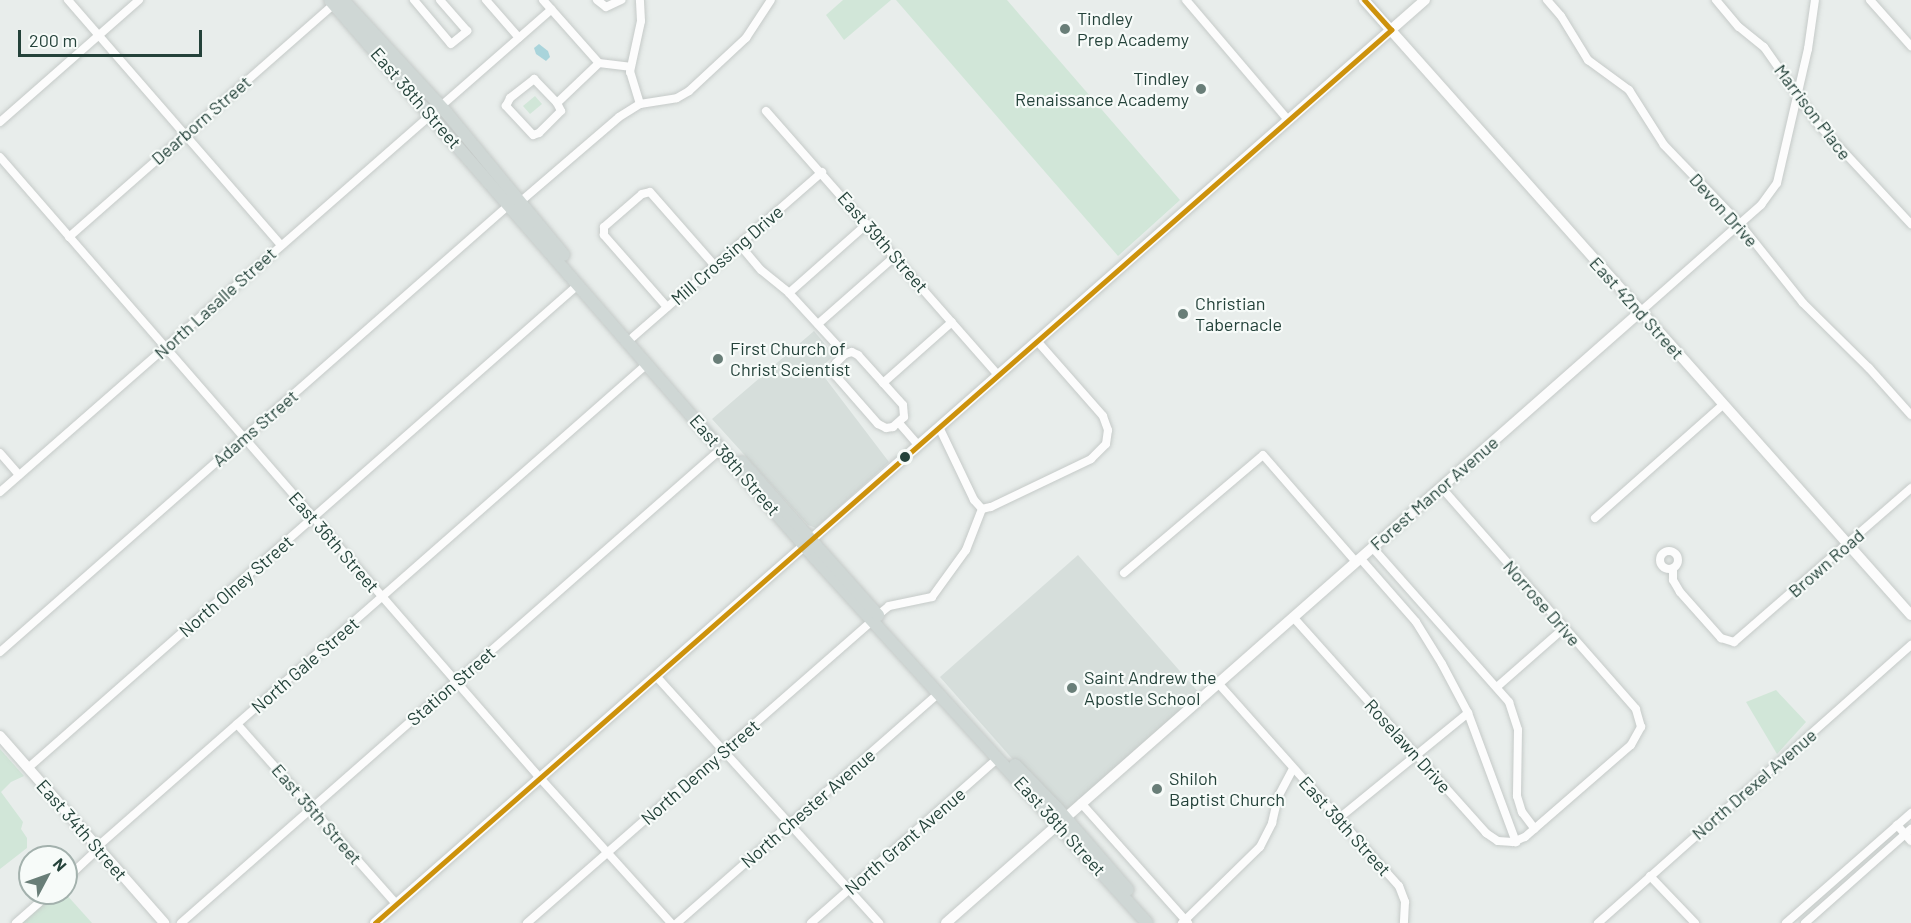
<!DOCTYPE html>
<style>
body{margin:0}
#map{position:relative;width:1911px;height:923px;overflow:hidden;background:#e8edeb;font-family:Barlow,sans-serif}
div>[style]{position:absolute}
[style*='--x']{left:calc(var(--x)*1px);top:calc(var(--y)*1px);width:calc(var(--w)*1px);rotate:calc(var(--a)*1deg)}
.built>*{inset:0;background:#d6dedb}
.green>*{inset:0;background:#d1e6d8}
.water>*{inset:0;background:#a9d4db}
.roads{filter:drop-shadow(0 0 2px #c5cac8) drop-shadow(0 0 2px #c5cac8)}
.street>*{height:8px;margin:-4px;padding:0 4px;transform-origin:4px;border-radius:4px;background:#fcfcfc}
.street>.ring{margin:-4px;padding:0;box-sizing:content-box;background:none;border:8px solid #fcfcfc;border-radius:50%}
.secondary>*{height:10px;margin:-5px;padding:0 5px;transform-origin:5px;border-radius:5px;background:#fcfcfc}
.primary>*{height:12px;margin:-6px;padding:0 6px;transform-origin:6px;border-radius:6px;background:#cfd7d5}
.bus-1>*{height:4.5px;margin:-2.25px;padding:0 2.25px;transform-origin:2.25px;border-radius:2.25px;background:#cd920c}
.dots>*{width:16px;height:16px;translate:-50% -50%;box-sizing:border-box;border:3px solid #f7fbf9;border-radius:50%}
span{translate:-50% -50%;white-space:nowrap;text-align:center;line-height:1.15;-webkit-text-stroke:4.5px #f7fbf9;paint-order:stroke}
.poi-label{font-size:18px;color:#24423a}
.left{translate:0 -50%;text-align:left}
.right{translate:-100% -50%;text-align:right}
.street-label{font-size:18px;color:#24423a}
.north{position:absolute;left:18px;top:845px;width:60px;height:60px;box-sizing:border-box;background:#f7fbf9;border:2px solid #a3b1ad;border-radius:50%;rotate:49deg;font-size:16px;font-weight:700;line-height:24px;text-align:center;color:#24423a}
.north::after{content:'';display:block;margin:auto;width:21px;height:27px;background:#697e78;clip-path:polygon(50% 0,100% 100%,50% 72%,0 100%)}
.scale{position:absolute;left:18px;top:30px;width:184px;height:27px;box-sizing:border-box;border:3px solid #24423a;border-top:0;padding-left:8px;font-size:18px;line-height:21px;white-space:nowrap;color:#24423a;-webkit-text-stroke:4px #f7fbf9;paint-order:stroke}
</style>
<div id="map">
<div class="built">
<i style="clip-path:polygon(814px 331px,834px 355px,819px 370px,889px 462px,816px 528px,808px 525px,712px 419px)"></i>
<i style="clip-path:polygon(1078px 555px,1200px 694px,1064px 814px,1061px 814px,940px 677px)"></i>
</div>
<div class="green">
<i style="clip-path:polygon(843px 0,891px 0,844px 40px,826px 15px)"></i>
<i style="clip-path:polygon(896px 0,1007px 0,1180px 200px,1118px 256px)"></i>
<i style="clip-path:polygon(535px 96px,542px 104px,530px 114px,523px 106px)"></i>
<i style="clip-path:polygon(1776px 690px,1806px 722px,1777px 754px,1746px 702px)"></i>
<i style="clip-path:polygon(0 749px,24px 776px,11px 782px,1px 792px,23px 822px,21px 829px,27px 838px,27px 848px,0 869px)"></i>
<i style="clip-path:polygon(52px 893px,65px 893px,92px 923px,19px 923px)"></i>
</div>
<div class="water">
<i style="clip-path:polygon(539px 44px,548px 51px,550px 57px,546px 61px,536px 54px,534px 48px)"></i>
</div>
<div class="roads">
<div class="street">
<i style="--x:68;--y:0;--w:325;--a:49"></i>
<i style="--x:414;--y:0;--w:57;--a:49.9"></i>
<i style="--x:451;--y:44;--w:21;--a:-39"></i>
<i style="--x:467;--y:31;--w:41;--a:-131.1"></i>
<i style="--x:486;--y:0;--w:50;--a:49"></i>
<i style="--x:543;--y:0;--w:84;--a:48.4"></i>
<i style="--x:599;--y:63;--w:31;--a:7"></i>
<i style="--x:597;--y:0;--w:11;--a:38"></i>
<i style="--x:606;--y:7;--w:17;--a:-25"></i>
<i style="--x:1186;--y:0;--w:157;--a:49.6"></i>
<i style="--x:1547;--y:0;--w:21;--a:49"></i>
<i style="--x:1561;--y:16;--w:52;--a:58.5"></i>
<i style="--x:1588;--y:60;--w:51;--a:36.2"></i>
<i style="--x:1629;--y:90;--w:65;--a:57.5"></i>
<i style="--x:1664;--y:145;--w:110;--a:46.1"></i>
<i style="--x:1740;--y:224;--w:101;--a:51.4"></i>
<i style="--x:1803;--y:303;--w:93;--a:44.6"></i>
<i style="--x:1869;--y:368;--w:63;--a:48.2"></i>
<i style="--x:1716;--y:0;--w:35;--a:50"></i>
<i style="--x:1739;--y:27;--w:32;--a:39"></i>
<i style="--x:1764;--y:47;--w:94;--a:55"></i>
<i style="--x:1818;--y:124;--w:137;--a:47.1"></i>
<i style="--x:1870;--y:0;--w:62;--a:48.3"></i>
<i style="--x:534;--y:79;--w:33;--a:46"></i>
<i style="--x:557;--y:103;--w:9;--a:63"></i>
<i style="--x:561;--y:111;--w:31;--a:135"></i>
<i style="--x:539;--y:133;--w:6;--a:162"></i>
<i style="--x:533;--y:135;--w:40;--a:-133"></i>
<i style="--x:506;--y:106;--w:9;--a:-63"></i>
<i style="--x:510;--y:98;--w:31;--a:-38"></i>
<i style="--x:557;--y:103;--w:58;--a:-43.6"></i>
<i style="--x:640;--y:104;--w:34;--a:-107"></i>
<i style="--x:630;--y:72;--w:52;--a:-77.8"></i>
<i style="--x:641;--y:21;--w:21;--a:-93"></i>
<i style="--x:766;--y:111;--w:351;--a:48.7"></i>
<i style="--x:0;--y:122;--w:185;--a:-41.3"></i>
<i style="--x:0;--y:157;--w:823;--a:48.99"></i>
<i style="--x:540;--y:778;--w:195;--a:47.9"></i>
<i style="--x:520;--y:202;--w:130;--a:-40.6"></i>
<i style="--x:619;--y:117;--w:25;--a:-32"></i>
<i style="--x:640;--y:104;--w:37;--a:-9"></i>
<i style="--x:677;--y:98;--w:14;--a:-30"></i>
<i style="--x:689;--y:91;--w:78;--a:-42.9"></i>
<i style="--x:746;--y:38;--w:45;--a:-56.7"></i>
<i style="--x:69;--y:237;--w:353;--a:-41.3"></i>
<i style="--x:739;--y:244;--w:34;--a:50"></i>
<i style="--x:761;--y:270;--w:36;--a:39"></i>
<i style="--x:789;--y:293;--w:83;--a:47.4"></i>
<i style="--x:789;--y:293;--w:104;--a:-41.5"></i>
<i style="--x:667;--y:307;--w:96;--a:-131.2"></i>
<i style="--x:604;--y:235;--w:8;--a:-90"></i>
<i style="--x:604;--y:227;--w:50;--a:-41"></i>
<i style="--x:642;--y:194;--w:8;--a:-14"></i>
<i style="--x:650;--y:192;--w:98;--a:48.7"></i>
<i style="--x:1640;--y:312;--w:162;--a:-41.5"></i>
<i style="--x:1761;--y:205;--w:27;--a:-54"></i>
<i style="--x:1777;--y:183;--w:138;--a:-77"></i>
<i style="--x:1808;--y:49;--w:49;--a:-81.9"></i>
<i style="--x:818;--y:324;--w:103;--a:-41.4"></i>
<i style="--x:633;--y:337;--w:251;--a:-41.1"></i>
<i style="--x:852;--y:352;--w:7;--a:27"></i>
<i style="--x:858;--y:355;--w:67;--a:48"></i>
<i style="--x:903;--y:405;--w:12;--a:85"></i>
<i style="--x:904;--y:417;--w:15;--a:138"></i>
<i style="--x:893;--y:427;--w:7;--a:172"></i>
<i style="--x:886;--y:428;--w:9;--a:-153"></i>
<i style="--x:878;--y:424;--w:64;--a:-131.2"></i>
<i style="--x:836;--y:376;--w:13;--a:-90"></i>
<i style="--x:836;--y:363;--w:13;--a:-45"></i>
<i style="--x:845;--y:354;--w:7;--a:-16"></i>
<i style="--x:883;--y:383;--w:92;--a:-41.5"></i>
<i style="--x:899;--y:423;--w:29;--a:49"></i>
<i style="--x:939;--y:427;--w:81;--a:64.4"></i>
<i style="--x:974;--y:500;--w:12;--a:48"></i>
<i style="--x:0;--y:453;--w:29;--a:49"></i>
<i style="--x:0;--y:492;--w:733;--a:-41.19"></i>
<i style="--x:982;--y:509;--w:9;--a:-13"></i>
<i style="--x:991;--y:507;--w:111;--a:-25.6"></i>
<i style="--x:1091;--y:459;--w:21;--a:-45"></i>
<i style="--x:1106;--y:444;--w:14;--a:-82"></i>
<i style="--x:1108;--y:430;--w:15;--a:-110"></i>
<i style="--x:1103;--y:416;--w:100;--a:-131.3"></i>
<i style="--x:1595;--y:518;--w:172;--a:-41.5"></i>
<i style="--x:1372;--y:547;--w:207;--a:48.5"></i>
<i style="--x:1509;--y:702;--w:29;--a:72"></i>
<i style="--x:1518;--y:730;--w:66;--a:90.9"></i>
<i style="--x:1517;--y:796;--w:17;--a:73"></i>
<i style="--x:1522;--y:812;--w:21;--a:53"></i>
<i class="ring" style="left:1660px;top:551px;width:10px;height:10px"></i>
<i style="--x:1360;--y:558;--w:85;--a:48.8"></i>
<i style="--x:1416;--y:622;--w:49;--a:58.2"></i>
<i style="--x:1442;--y:664;--w:55;--a:62"></i>
<i style="--x:1468;--y:713;--w:138;--a:69.6"></i>
<i style="--x:1673;--y:569;--w:11;--a:90"></i>
<i style="--x:1673;--y:580;--w:14;--a:60"></i>
<i style="--x:1680;--y:592;--w:62;--a:48.3"></i>
<i style="--x:1721;--y:638;--w:14;--a:17"></i>
<i style="--x:1734;--y:642;--w:235;--a:-41"></i>
<i style="--x:1124;--y:573;--w:182;--a:-40.3"></i>
<i style="--x:1263;--y:455;--w:142;--a:49"></i>
<i style="--x:878;--y:615;--w:14;--a:-39"></i>
<i style="--x:889;--y:606;--w:44;--a:-11.8"></i>
<i style="--x:932;--y:597;--w:58;--a:-54.1"></i>
<i style="--x:966;--y:550;--w:44;--a:-68.7"></i>
<i style="--x:1293;--y:617;--w:290;--a:48.2"></i>
<i style="--x:1486;--y:833;--w:14;--a:34"></i>
<i style="--x:1498;--y:841;--w:15;--a:4"></i>
<i style="--x:1513;--y:842;--w:13;--a:-23"></i>
<i style="--x:1525;--y:837;--w:140;--a:-41"></i>
<i style="--x:1631;--y:745;--w:21;--a:-61"></i>
<i style="--x:1641;--y:727;--w:19;--a:-106"></i>
<i style="--x:1636;--y:709;--w:295;--a:-131.3"></i>
<i style="--x:0;--y:652;--w:679;--a:-41.3"></i>
<i style="--x:656;--y:676;--w:333;--a:47.9"></i>
<i style="--x:1218;--y:683;--w:272;--a:48.3"></i>
<i style="--x:1399;--y:886;--w:17;--a:69"></i>
<i style="--x:1405;--y:902;--w:21;--a:93"></i>
<i style="--x:1498;--y:686;--w:88;--a:-41.3"></i>
<i style="--x:237;--y:724;--w:240;--a:48.5"></i>
<i style="--x:28;--y:768;--w:733;--a:-41.3"></i>
<i style="--x:1081;--y:803;--w:161;--a:48.3"></i>
<i style="--x:1338;--y:819;--w:168;--a:-39.2"></i>
<i style="--x:1897;--y:825;--w:21;--a:49"></i>
<i style="--x:97;--y:847;--w:732;--a:-41.29"></i>
<i style="--x:1650;--y:876;--w:65;--a:46.2"></i>
<i style="--x:66;--y:879;--w:44;--a:-43.2"></i>
<i style="--x:16;--y:923;--w:45;--a:-41.4"></i>
<i style="--x:181;--y:923;--w:719;--a:-41.28"></i>
<i style="--x:527;--y:923;--w:460;--a:-41.2"></i>
<i style="--x:677;--y:923;--w:349;--a:-41.3"></i>
<i style="--x:811;--y:923;--w:249;--a:-41.4"></i>
<i style="--x:1182;--y:923;--w:109;--a:-44.3"></i>
<i style="--x:1260;--y:847;--w:27;--a:-63"></i>
<i style="--x:1272;--y:823;--w:27;--a:-77"></i>
<i style="--x:1278;--y:797;--w:32;--a:-62"></i>
<i style="--x:1598;--y:923;--w:419;--a:-41.6"></i>
<i style="--x:1786;--y:923;--w:167;--a:-41.3"></i>
<i style="--x:1805;--y:923;--w:142;--a:-41.6"></i>
</div>
<div class="secondary">
<i style="--x:1364;--y:0;--w:823;--a:48.35"></i>
<i style="--x:0;--y:736;--w:249;--a:48.7"></i>
<i style="--x:375;--y:923;--w:1398;--a:-41.32"></i>
<i style="--x:946;--y:923;--w:925;--a:-41.36"></i>
</div>
<div class="primary">
<i style="--x:330;--y:0;--w:739;--a:49"></i>
<i style="--x:815;--y:558;--w:493;--a:47.7"></i>
<i style="--x:343;--y:0;--w:152;--a:47.4"></i>
<i style="--x:446;--y:112;--w:185;--a:50.5"></i>
<i style="--x:742;--y:462;--w:205;--a:48.4"></i>
<i style="--x:1015;--y:765;--w:60;--a:45.7"></i>
<i style="--x:1057;--y:808;--w:108;--a:49.1"></i>
</div>
</div>
<div class="bus-1">
<i style="--x:375;--y:923;--w:1353;--a:-41.31"></i>
<i style="--x:1391;--y:30;--w:40;--a:-132"></i>
</div>
<div class="dots">
<i style="left:1065px;top:29px;background:#697e78"></i>
<i style="left:1201px;top:89px;background:#697e78"></i>
<i style="left:1183px;top:314px;background:#697e78"></i>
<i style="left:718px;top:359px;background:#697e78"></i>
<i style="left:905px;top:457px;background:#24423a"></i>
<i style="left:1072px;top:688px;background:#697e78"></i>
<i style="left:1157px;top:789px;background:#697e78"></i>
</div>
<div class="poi-label">
<span class="left" style="left:1077px;top:29px">Tindley<br>Prep Academy</span>
<span class="right" style="left:1189px;top:89px">Tindley<br>Renaissance Academy</span>
<span class="left" style="left:1195px;top:314px">Christian<br>Tabernacle</span>
<span class="left" style="left:730px;top:359px">First Church of<br>Christ Scientist</span>
<span class="left" style="left:1084px;top:688px">Saint Andrew the<br>Apostle School</span>
<span class="left" style="left:1169px;top:789px">Shiloh<br>Baptist Church</span>
</div>
<div class="street-label">
<span style="left:416px;top:98px;rotate:49deg">East 38th Street</span>
<span style="left:1813px;top:112px;rotate:53deg">Marrison Place</span>
<span style="left:201px;top:120px;rotate:-41deg">Dearborn Street</span>
<span style="left:1724px;top:210px;rotate:48deg">Devon Drive</span>
<span style="left:883px;top:242px;rotate:49deg">East 39th Street</span>
<span style="left:727px;top:255px;rotate:-41deg">Mill Crossing Drive</span>
<span style="left:215px;top:303px;rotate:-42deg">North Lasalle Street</span>
<span style="left:1637px;top:308px;rotate:48deg">East 42nd Street</span>
<span style="left:255px;top:428px;rotate:-41deg">Adams Street</span>
<span style="left:735px;top:465px;rotate:49deg">East 38th Street</span>
<span style="left:1434px;top:493px;rotate:-41deg">Forest Manor Avenue</span>
<span style="left:334px;top:542px;rotate:49deg">East 36th Street</span>
<span style="left:1826px;top:563px;rotate:-41deg">Brown Road</span>
<span style="left:236px;top:586px;rotate:-41deg">North Olney Street</span>
<span style="left:1542px;top:603px;rotate:49deg">Norrose Drive</span>
<span style="left:305px;top:665px;rotate:-41deg">North Gale Street</span>
<span style="left:451px;top:686px;rotate:-41deg">Station Street</span>
<span style="left:1408px;top:746px;rotate:48deg">Roselawn Drive</span>
<span style="left:700px;top:772px;rotate:-41deg">North Denny Street</span>
<span style="left:1754px;top:784px;rotate:-41deg">North Drexel Avenue</span>
<span style="left:808px;top:808px;rotate:-41deg">North Chester Avenue</span>
<span style="left:317px;top:814px;rotate:49deg">East 35th Street</span>
<span style="left:1060px;top:826px;rotate:48deg">East 38th Street</span>
<span style="left:1345px;top:826px;rotate:48deg">East 39th Street</span>
<span style="left:82px;top:830px;rotate:49deg">East 34th Street</span>
<span style="left:905px;top:841px;rotate:-41deg">North Grant Avenue</span>
</div>
<div class="north">N</div>
<div class="scale">200 m</div>
</div>
